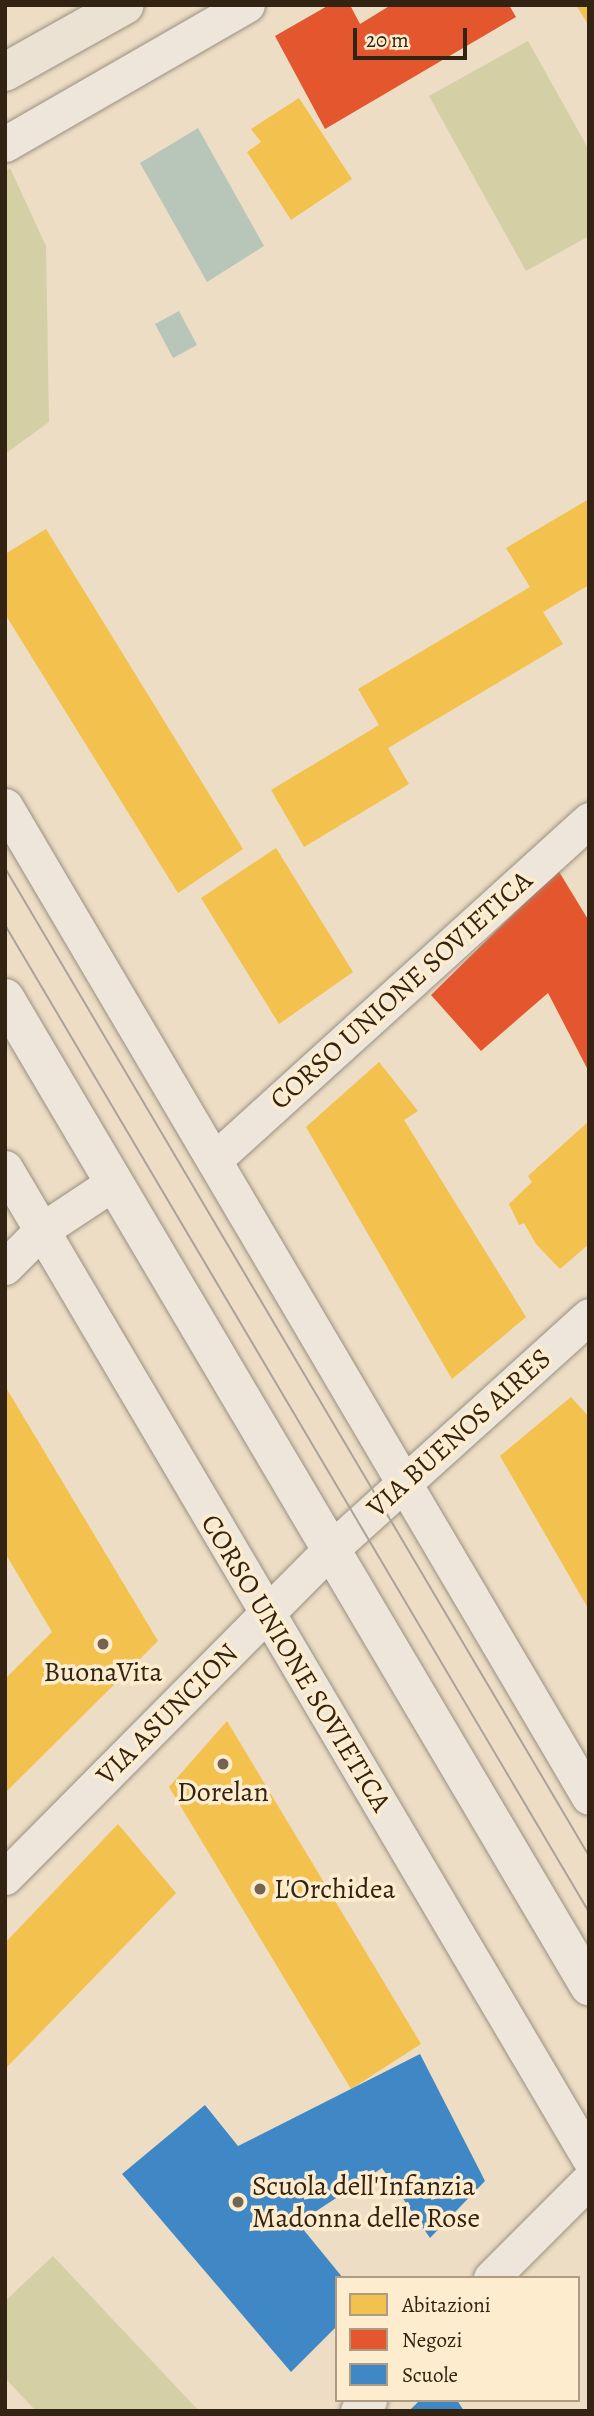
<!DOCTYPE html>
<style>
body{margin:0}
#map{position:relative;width:594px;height:2416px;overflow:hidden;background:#ecddc4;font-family:Alegreya,serif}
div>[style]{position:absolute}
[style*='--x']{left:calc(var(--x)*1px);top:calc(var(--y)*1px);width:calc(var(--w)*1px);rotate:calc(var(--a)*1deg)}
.green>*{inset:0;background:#d4cfa5}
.water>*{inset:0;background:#b8c6b9}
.homes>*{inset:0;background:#f2c14e}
.shops>*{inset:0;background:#e4572e}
.schools>*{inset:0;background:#3f88c5}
.roads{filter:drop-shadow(0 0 2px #9b9080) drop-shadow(0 0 2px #9b9080)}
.minor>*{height:35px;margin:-17.5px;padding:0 17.5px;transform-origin:17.5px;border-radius:17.5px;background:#eee6da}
.secondary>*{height:38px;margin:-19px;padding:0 19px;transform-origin:19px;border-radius:19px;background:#eee6da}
.primary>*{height:38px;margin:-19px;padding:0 19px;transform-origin:19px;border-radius:19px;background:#ebe2d3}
.tram>*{height:2px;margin:-1px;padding:0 1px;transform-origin:1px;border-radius:1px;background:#aba399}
.dots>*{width:19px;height:19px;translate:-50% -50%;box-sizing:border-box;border:4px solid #feecce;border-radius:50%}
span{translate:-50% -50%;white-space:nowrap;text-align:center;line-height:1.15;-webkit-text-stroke:7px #feecce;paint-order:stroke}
.street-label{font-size:28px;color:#332313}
.poi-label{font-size:28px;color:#332313}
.left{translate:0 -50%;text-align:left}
.frame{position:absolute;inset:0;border:7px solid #332313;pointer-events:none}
.legend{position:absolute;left:335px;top:2276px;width:245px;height:126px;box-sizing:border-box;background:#feecce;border:2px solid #ad9c83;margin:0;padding:9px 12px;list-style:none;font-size:21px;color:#332313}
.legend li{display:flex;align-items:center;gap:14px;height:35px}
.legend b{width:35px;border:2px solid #ad9c83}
.scale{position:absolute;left:353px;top:28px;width:114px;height:32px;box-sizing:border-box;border:4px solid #332313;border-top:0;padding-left:9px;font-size:21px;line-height:24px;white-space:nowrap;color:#332313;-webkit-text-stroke:5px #feecce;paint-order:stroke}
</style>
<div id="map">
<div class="green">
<i style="clip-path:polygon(528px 41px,589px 150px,589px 236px,526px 271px,429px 96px)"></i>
<i style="clip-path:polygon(10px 168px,46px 246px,49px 422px,5px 454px,5px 171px)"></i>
<i style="clip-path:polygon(53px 2256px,199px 2411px,36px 2411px,5px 2378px,5px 2301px)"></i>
</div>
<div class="water">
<i style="clip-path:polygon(198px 128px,264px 246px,207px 282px,140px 163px)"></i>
<i style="clip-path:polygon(179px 311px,197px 345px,173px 358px,155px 324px)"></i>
</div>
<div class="homes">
<i style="clip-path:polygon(576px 5px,589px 5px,589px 26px)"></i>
<i style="clip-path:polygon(299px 98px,352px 179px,291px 220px,247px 152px,261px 142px,251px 129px)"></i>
<i style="clip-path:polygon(589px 499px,589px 585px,543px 612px,563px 644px,388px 748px,409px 784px,304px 847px,271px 790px,379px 725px,358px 689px,530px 587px,506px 548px)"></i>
<i style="clip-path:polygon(46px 529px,243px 849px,178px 893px,5px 614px,5px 554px)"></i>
<i style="clip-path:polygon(276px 848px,353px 972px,279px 1024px,201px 898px)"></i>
<i style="clip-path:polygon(379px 1062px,418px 1111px,404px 1120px,526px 1317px,452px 1379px,306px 1127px)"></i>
<i style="clip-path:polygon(589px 1121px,589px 1244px,560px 1269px,536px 1244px,524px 1223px,519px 1225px,509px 1204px,532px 1182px,528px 1176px)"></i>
<i style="clip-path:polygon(5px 1386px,158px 1641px,5px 1793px,5px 1679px,52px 1632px,5px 1553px)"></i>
<i style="clip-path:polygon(571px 1397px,589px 1417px,589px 1610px,500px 1456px)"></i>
<i style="clip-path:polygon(227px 1721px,421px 2044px,351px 2089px,169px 1787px)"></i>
<i style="clip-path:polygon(118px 1824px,176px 1893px,5px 2069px,5px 1943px)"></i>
</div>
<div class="shops">
<i style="clip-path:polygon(329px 5px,350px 5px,360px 24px,391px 5px,509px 5px,516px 17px,325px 129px,275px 36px)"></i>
<i style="clip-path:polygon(558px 870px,589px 921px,589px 1072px,548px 993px,481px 1051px,431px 995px)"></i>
</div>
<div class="schools">
<i style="clip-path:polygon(420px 2054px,485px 2181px,430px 2238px,382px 2168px,298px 2223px,343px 2278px,337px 2278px,337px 2326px,291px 2372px,122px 2174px,205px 2105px,238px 2146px)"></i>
<i style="clip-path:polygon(420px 2400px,457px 2400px,464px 2411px,409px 2411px)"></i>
</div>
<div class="roads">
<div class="minor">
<i style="--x:5;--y:144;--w:279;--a:-29.9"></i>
<i style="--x:5;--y:806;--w:1150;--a:59.49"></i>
<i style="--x:214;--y:1160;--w:506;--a:-42.2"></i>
<i style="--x:5;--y:1168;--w:1149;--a:59.46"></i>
<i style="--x:5;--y:1267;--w:52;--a:-45"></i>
<i style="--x:42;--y:1230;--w:85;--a:-33.5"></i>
<i style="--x:5;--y:1877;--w:460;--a:-45.2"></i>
<i style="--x:329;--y:1551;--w:350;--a:-42.1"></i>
<i style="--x:491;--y:2278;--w:139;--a:-45"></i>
<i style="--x:358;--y:2411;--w:16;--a:-45"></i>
</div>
<div class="secondary">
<i style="--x:5;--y:998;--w:1148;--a:59.41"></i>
</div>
<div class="primary">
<i style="--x:5;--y:72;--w:137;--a:-29.2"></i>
</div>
</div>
<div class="tram">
<i style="--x:5;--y:868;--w:1148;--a:59.41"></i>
<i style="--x:5;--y:925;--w:1147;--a:59.39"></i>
</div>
<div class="dots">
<i style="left:103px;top:1644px;background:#746451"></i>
<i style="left:223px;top:1764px;background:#746451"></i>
<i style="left:260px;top:1889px;background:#746451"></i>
<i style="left:238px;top:2202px;background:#746451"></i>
</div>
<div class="street-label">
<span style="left:401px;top:990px;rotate:-42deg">CORSO UNIONE SOVIETICA</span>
<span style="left:459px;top:1433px;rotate:-42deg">VIA BUENOS AIRES</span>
<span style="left:296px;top:1663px;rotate:59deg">CORSO UNIONE SOVIETICA</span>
<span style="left:167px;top:1714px;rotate:-45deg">VIA ASUNCION</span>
</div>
<div class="poi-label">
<span style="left:103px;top:1672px">BuonaVita</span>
<span style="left:223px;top:1792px">Dorelan</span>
<span class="left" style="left:274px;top:1889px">L'Orchidea</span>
<span class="left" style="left:252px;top:2202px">Scuola dell'Infanzia<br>Madonna delle Rose</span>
</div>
<div class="frame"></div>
<ul class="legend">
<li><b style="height:19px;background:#f2c14e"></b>Abitazioni</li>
<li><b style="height:19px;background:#e4572e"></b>Negozi</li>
<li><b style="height:19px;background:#3f88c5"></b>Scuole</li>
</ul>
<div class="scale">20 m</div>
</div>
